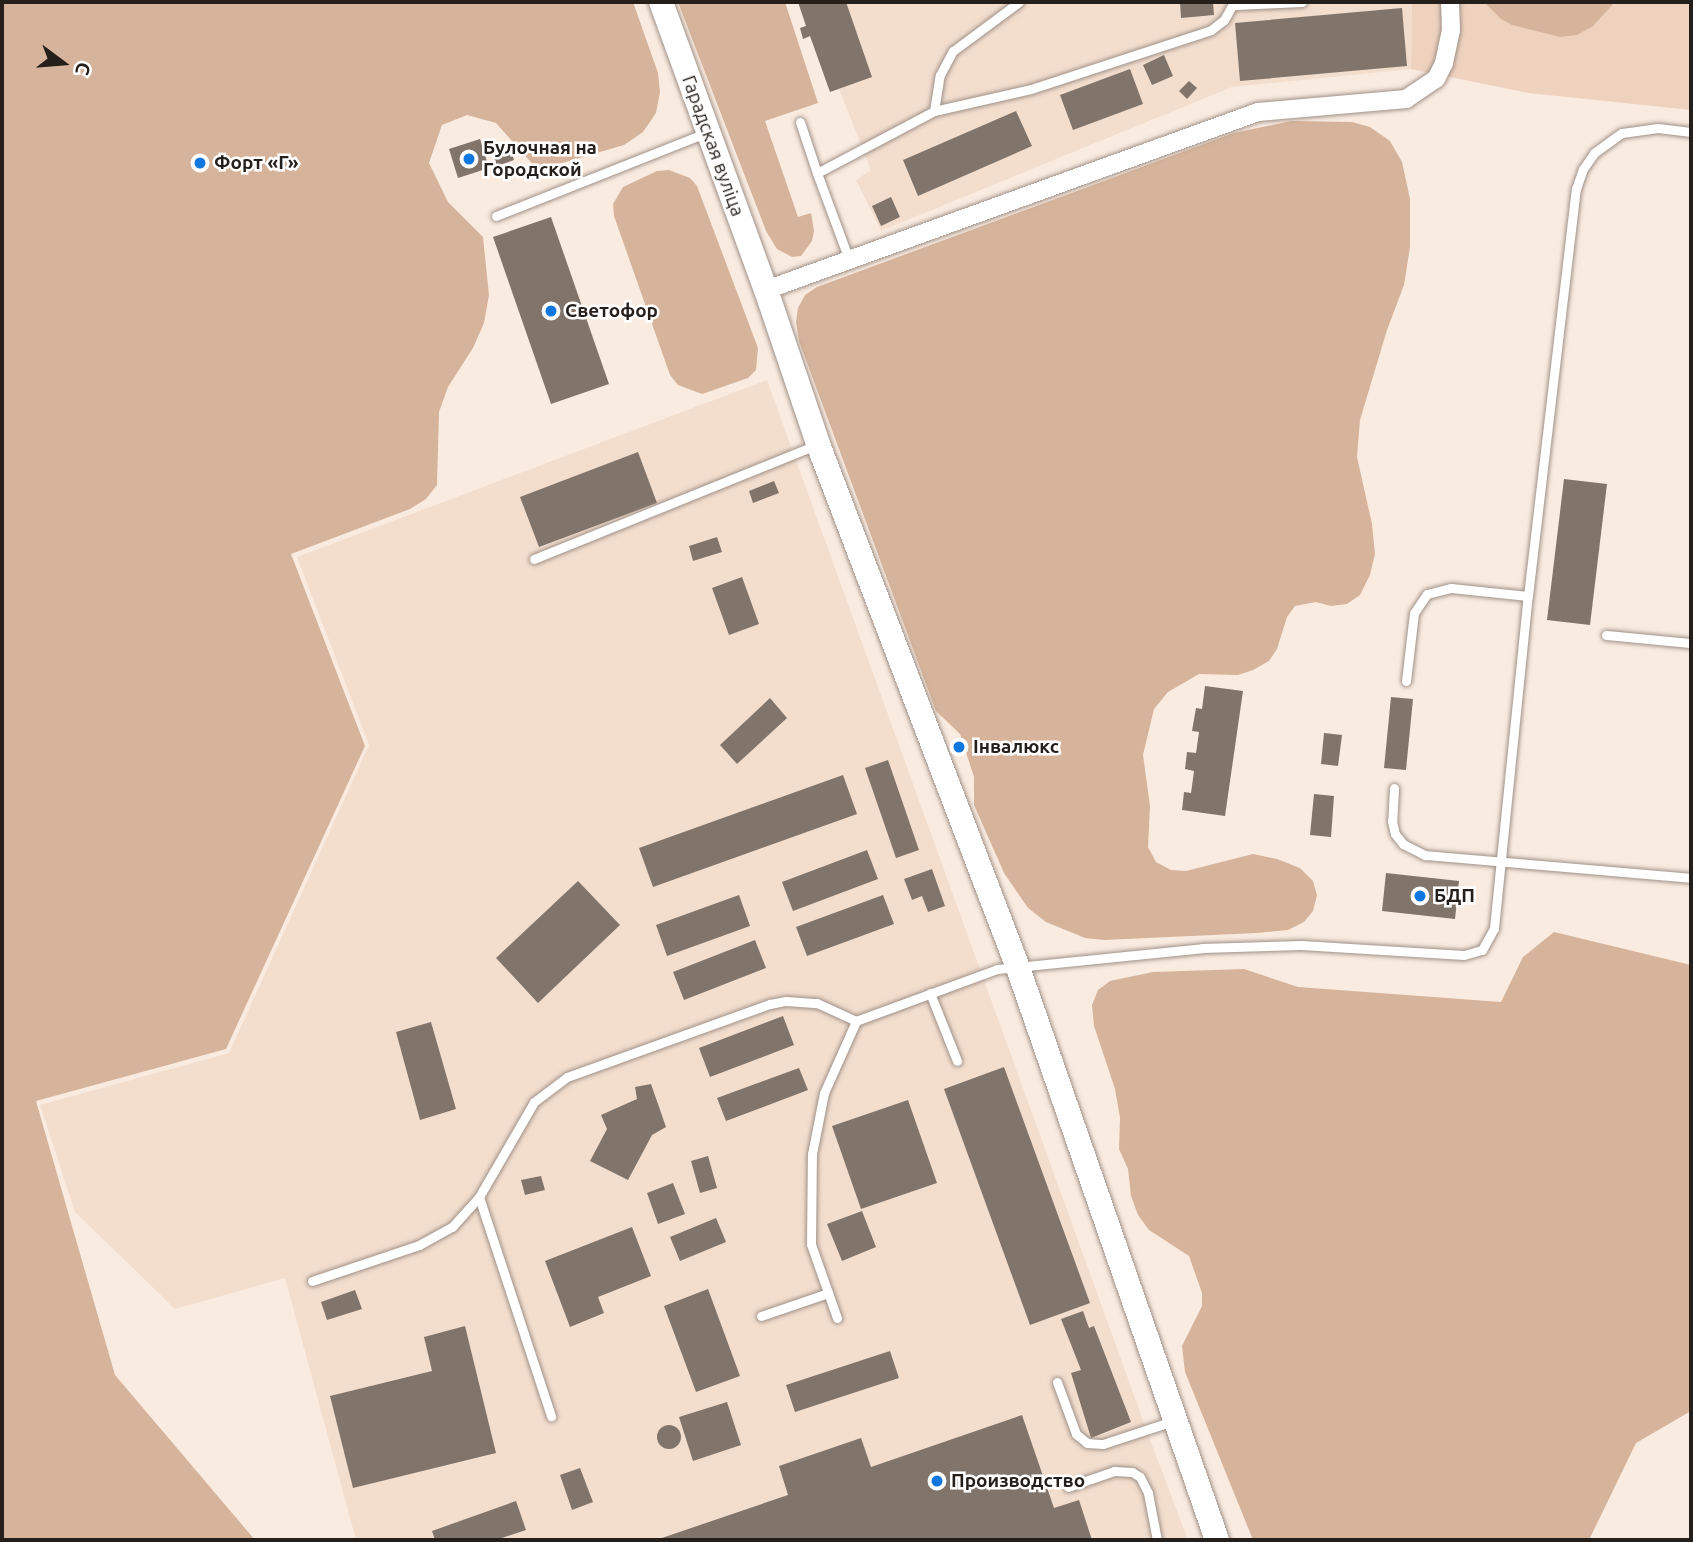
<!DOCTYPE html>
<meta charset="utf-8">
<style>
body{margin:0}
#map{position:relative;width:1693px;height:1542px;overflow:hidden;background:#faebe1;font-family:Ubuntu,sans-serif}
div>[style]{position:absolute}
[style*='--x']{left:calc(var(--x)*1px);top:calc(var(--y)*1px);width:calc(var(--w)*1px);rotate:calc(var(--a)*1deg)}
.built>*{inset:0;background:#f3dece}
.green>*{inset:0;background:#efd2be}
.forest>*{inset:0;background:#d6b49b}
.building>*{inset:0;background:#81746b}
.round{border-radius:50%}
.roads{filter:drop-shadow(0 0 2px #9f9188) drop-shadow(0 0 2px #9f9188)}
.service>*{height:9px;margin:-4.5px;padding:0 4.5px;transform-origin:4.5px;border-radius:4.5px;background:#fff}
.minor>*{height:18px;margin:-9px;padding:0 9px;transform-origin:9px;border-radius:9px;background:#fff}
.secondary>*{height:24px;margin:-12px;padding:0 12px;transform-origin:12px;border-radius:12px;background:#fff}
.dots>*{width:19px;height:19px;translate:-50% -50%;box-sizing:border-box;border:4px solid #fff;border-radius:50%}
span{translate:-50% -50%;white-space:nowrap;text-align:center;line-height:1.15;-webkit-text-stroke:5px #fff;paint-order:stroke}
.street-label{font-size:19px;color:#241f1b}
.poi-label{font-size:19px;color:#241f1b;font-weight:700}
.left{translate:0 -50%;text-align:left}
.frame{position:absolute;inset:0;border:4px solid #241f1b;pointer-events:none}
.north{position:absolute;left:28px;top:28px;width:70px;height:70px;-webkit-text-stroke:5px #fff;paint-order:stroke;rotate:106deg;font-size:19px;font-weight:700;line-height:28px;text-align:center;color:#241f1b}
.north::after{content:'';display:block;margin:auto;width:24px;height:32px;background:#241f1b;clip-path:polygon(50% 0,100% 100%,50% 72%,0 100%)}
</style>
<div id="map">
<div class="built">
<i style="clip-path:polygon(798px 2px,1412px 2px,1411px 69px,1232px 87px,881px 231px,856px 180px,871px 170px,839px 89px,830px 92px,811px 37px,803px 39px,800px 28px,806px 25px)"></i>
<i style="clip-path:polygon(767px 380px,1152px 1445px,1188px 1540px,356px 1540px,285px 1278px,175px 1309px,75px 1212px,40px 1105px,229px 1053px,369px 745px,297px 557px)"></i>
</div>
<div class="green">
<i style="clip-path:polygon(1412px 2px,1691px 2px,1691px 110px,1528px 93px,1411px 69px)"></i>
</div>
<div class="forest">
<i style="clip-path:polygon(2px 2px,633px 2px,658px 73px,660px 92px,656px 113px,643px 132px,624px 145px,538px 170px,496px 123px,467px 115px,442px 125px,429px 163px,448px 202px,483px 237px,489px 295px,484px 323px,473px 348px,448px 387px,439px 412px,437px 485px,426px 499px,410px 509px,291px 554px,365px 746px,226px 1049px,36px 1101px,115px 1375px,255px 1540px,2px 1540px)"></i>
<i style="clip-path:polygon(678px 2px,785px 2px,818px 103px,765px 121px,798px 217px,811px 213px,814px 231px,812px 241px,801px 256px,792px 257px,777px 249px,766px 231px)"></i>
<i style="clip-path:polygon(1484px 2px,1615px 2px,1593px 26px,1577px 35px,1560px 37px,1512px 25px,1501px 19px)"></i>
<i style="clip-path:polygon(1291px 121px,1352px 122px,1370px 127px,1390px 141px,1402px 162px,1410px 199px,1410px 247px,1404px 285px,1387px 330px,1360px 420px,1357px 457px,1372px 524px,1375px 554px,1370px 575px,1360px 595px,1347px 604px,1331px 606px,1316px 602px,1295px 606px,1287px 617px,1277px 649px,1269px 661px,1253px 670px,1238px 675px,1199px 674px,1168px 692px,1154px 709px,1143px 755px,1150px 806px,1148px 847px,1156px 862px,1171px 870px,1186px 871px,1253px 854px,1277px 859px,1300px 868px,1313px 881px,1317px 895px,1313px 911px,1304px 922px,1288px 930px,1257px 933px,1104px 940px,1085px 938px,1046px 922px,1028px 908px,1004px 873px,974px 805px,974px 777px,960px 734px,936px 711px,799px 341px,796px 322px,798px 308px,805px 295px,817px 287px,1234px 133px)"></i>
<i style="clip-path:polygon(669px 170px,690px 178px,697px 186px,758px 348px,756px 370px,748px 378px,702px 394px,678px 385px,670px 375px,614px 216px,613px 204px,623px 187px,657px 171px)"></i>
<i style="clip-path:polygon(1554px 932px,1691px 965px,1691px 1411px,1636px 1443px,1589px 1540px,1253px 1540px,1185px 1372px,1182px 1346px,1202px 1306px,1202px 1293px,1189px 1256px,1149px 1230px,1138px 1215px,1131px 1196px,1128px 1169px,1119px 1149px,1120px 1118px,1115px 1089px,1094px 1026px,1092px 1005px,1098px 990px,1110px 981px,1153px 972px,1244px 969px,1298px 987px,1501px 1002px,1523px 957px)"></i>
</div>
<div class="building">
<i style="clip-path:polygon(798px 2px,846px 2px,872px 77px,830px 92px,810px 36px,803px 39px,800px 28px,806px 26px)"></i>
<i style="clip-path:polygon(1180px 2px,1213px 2px,1214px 15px,1181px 18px)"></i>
<i style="clip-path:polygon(1402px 8px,1407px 66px,1240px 81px,1235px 23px)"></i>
<i style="clip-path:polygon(1164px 55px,1173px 76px,1152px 85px,1143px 65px)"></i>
<i style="clip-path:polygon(1130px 69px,1143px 104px,1073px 130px,1060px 95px)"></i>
<i style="clip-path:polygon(1189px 81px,1197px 88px,1187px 99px,1179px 91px)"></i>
<i style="clip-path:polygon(1016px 111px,1032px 146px,918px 196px,903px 160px)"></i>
<i style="clip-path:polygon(480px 139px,489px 168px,458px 178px,449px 149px)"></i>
<i style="clip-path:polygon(508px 142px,514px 160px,497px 166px,491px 148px)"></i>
<i style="clip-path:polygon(891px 197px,900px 217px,881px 226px,872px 206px)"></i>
<i style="clip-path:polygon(551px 217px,609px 384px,551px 404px,493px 237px)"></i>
<i style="clip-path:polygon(638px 452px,657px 503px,539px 547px,520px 497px)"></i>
<i style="clip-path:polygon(1564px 479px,1607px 484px,1590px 625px,1547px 620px)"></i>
<i style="clip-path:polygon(774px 481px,779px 493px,753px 503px,749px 491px)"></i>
<i style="clip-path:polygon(717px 537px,722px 552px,693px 561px,689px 546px)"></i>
<i style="clip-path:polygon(742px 577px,759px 624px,729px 635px,712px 588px)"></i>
<i style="clip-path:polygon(1205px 686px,1243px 691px,1225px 816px,1182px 810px,1184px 792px,1191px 793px,1194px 771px,1185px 769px,1187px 752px,1196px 753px,1199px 732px,1192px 731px,1196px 708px,1202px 709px)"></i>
<i style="clip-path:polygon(1391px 697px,1413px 699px,1406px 770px,1384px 768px)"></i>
<i style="clip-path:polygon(770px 698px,787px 718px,737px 764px,720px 745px)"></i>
<i style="clip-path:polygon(1324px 733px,1342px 735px,1338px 766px,1321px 764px)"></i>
<i style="clip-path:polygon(888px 760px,919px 850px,896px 858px,865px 768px)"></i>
<i style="clip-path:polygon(843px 775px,857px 814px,653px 887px,639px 848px)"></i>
<i style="clip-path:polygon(1314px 794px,1334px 796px,1331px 837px,1310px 835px)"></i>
<i style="clip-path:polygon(867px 850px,878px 879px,793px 911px,782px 882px)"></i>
<i style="clip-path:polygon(932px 869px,945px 906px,928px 912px,922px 896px,912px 900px,904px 879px)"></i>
<i style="clip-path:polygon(1386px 873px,1459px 881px,1455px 919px,1382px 911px)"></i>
<i style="clip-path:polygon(578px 881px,620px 925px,538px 1003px,496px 958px)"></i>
<i style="clip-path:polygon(739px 895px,750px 926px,667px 956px,656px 925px)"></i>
<i style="clip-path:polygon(883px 895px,894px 924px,807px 956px,796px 927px)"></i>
<i style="clip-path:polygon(755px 940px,766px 968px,684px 1000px,673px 972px)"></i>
<i style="clip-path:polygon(783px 1016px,794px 1045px,710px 1077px,699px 1048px)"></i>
<i style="clip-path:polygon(431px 1022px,456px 1109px,420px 1120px,396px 1032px)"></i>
<i style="clip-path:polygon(1004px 1067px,1090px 1303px,1030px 1325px,944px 1089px)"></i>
<i style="clip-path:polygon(799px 1068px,808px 1090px,726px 1121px,717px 1098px)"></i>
<i style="clip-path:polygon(651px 1084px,666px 1127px,652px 1135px,628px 1180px,590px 1161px,607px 1129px,601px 1115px,637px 1099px,635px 1087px)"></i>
<i style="clip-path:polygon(908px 1100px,937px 1183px,861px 1209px,832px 1126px)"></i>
<i style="clip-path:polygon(708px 1156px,717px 1188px,700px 1193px,691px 1161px)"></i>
<i style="clip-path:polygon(541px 1176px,545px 1190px,525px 1195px,521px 1180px)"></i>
<i style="clip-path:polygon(673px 1183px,685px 1214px,658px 1224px,647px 1193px)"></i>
<i style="clip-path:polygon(862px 1211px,876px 1247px,842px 1261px,827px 1224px)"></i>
<i style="clip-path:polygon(716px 1218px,726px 1242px,680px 1261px,670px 1237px)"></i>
<i style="clip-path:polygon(632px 1227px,651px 1276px,598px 1297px,604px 1313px,570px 1327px,545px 1261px)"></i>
<i style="clip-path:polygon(708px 1289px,740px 1376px,696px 1392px,664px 1306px)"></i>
<i style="clip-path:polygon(355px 1290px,362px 1309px,327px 1320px,321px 1302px)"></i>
<i style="clip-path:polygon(1083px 1311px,1089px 1328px,1094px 1326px,1131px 1422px,1091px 1438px,1071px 1373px,1081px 1370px,1061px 1319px)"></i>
<i style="clip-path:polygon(465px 1326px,496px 1453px,353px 1488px,330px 1396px,432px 1371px,424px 1337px)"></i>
<i style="clip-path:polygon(890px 1351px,899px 1378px,795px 1412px,786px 1385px)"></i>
<i style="clip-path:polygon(727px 1402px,741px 1445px,693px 1461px,679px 1417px)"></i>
<i style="clip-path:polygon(1022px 1415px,1054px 1508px,1079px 1500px,1092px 1540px,656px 1540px,788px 1495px,779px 1466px,861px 1438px,871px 1467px)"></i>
<i class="round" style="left:657px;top:1425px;width:24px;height:24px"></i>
<i style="clip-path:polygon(580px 1468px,593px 1502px,572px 1510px,560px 1475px)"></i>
<i style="clip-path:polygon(516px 1501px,526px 1530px,496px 1540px,435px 1540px,432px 1531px)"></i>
</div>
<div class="roads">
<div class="service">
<i style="--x:1234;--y:5;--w:68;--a:-2.5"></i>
<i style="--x:934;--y:111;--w:36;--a:-81"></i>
<i style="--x:940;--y:75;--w:27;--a:-62"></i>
<i style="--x:953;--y:51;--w:82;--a:-36.6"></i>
<i style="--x:800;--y:122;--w:54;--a:71.6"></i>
<i style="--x:496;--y:216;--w:226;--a:-21.6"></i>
<i style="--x:848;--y:257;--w:90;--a:-110.3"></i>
<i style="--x:817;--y:173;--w:132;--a:-27.9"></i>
<i style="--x:934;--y:111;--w:99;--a:-12.8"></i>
<i style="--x:1031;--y:89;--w:189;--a:-18.1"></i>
<i style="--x:1211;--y:30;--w:16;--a:-38"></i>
<i style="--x:1224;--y:20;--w:21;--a:-61"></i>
<i style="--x:534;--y:559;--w:304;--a:-22"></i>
<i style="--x:1606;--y:635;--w:85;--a:5.4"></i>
<i style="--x:1406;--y:681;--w:68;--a:-83.3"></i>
<i style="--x:1414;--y:613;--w:23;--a:-56"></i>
<i style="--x:1427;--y:594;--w:25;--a:-14"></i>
<i style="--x:1451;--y:588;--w:77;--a:5.9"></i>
<i style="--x:1394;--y:788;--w:33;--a:93"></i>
<i style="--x:1392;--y:821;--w:13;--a:77"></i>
<i style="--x:1395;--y:834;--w:13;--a:51"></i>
<i style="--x:1403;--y:844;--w:25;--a:27"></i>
<i style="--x:1425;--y:855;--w:267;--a:4.9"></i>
<i style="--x:930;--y:993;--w:73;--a:68.3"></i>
<i style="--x:479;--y:1197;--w:231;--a:71.8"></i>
<i style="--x:312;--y:1281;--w:113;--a:-18.6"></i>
<i style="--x:419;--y:1245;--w:38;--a:-29"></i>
<i style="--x:452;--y:1227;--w:40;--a:-48"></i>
<i style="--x:479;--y:1197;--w:110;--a:-59.9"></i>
<i style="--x:534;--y:1102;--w:41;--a:-37.1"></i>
<i style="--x:567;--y:1077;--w:216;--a:-19.8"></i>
<i style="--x:770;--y:1004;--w:16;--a:-11"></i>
<i style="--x:786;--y:1001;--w:31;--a:4"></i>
<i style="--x:817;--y:1003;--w:43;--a:24.8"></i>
<i style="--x:856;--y:1021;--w:150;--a:-20.2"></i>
<i style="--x:997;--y:969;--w:206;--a:-5.8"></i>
<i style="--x:1202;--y:948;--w:99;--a:-1.7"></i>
<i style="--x:1301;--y:945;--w:163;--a:3.5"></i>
<i style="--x:1464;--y:955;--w:19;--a:-16"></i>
<i style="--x:1482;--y:950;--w:25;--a:-61"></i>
<i style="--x:1494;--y:928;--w:334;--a:-84.2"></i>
<i style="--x:1528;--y:596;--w:410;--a:-83.3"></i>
<i style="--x:1576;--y:189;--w:21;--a:-71"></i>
<i style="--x:1583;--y:169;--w:19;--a:-55"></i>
<i style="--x:1594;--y:153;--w:34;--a:-36"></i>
<i style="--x:1622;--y:133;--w:36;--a:-8"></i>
<i style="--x:1658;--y:128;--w:33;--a:7"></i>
<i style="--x:761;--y:1316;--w:71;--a:-18.9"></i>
<i style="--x:837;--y:1318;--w:78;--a:-109.4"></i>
<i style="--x:811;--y:1244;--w:90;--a:-89.4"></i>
<i style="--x:812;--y:1154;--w:62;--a:-78.9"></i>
<i style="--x:824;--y:1093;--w:79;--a:-66"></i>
<i style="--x:1057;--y:1382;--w:55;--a:69.9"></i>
<i style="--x:1076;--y:1434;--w:14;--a:39"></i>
<i style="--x:1087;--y:1443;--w:16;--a:4"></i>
<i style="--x:1103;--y:1444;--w:74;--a:-18.2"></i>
<i style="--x:1068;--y:1487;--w:49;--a:-19.2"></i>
<i style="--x:1114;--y:1471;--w:18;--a:3"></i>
<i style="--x:1132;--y:1472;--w:9;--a:32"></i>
<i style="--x:1140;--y:1477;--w:18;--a:63"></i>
<i style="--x:1148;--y:1493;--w:48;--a:79.2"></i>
</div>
<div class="minor">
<i style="--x:766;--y:290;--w:523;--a:-19.89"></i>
<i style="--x:1258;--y:112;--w:149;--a:-5"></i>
<i style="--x:1406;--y:99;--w:36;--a:-34"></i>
<i style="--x:1436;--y:79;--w:18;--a:-63"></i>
<i style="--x:1444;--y:63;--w:34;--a:-78"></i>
<i style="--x:1451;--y:30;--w:28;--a:-92"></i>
</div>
<div class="secondary">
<i style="--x:661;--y:2;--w:307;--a:70"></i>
<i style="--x:766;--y:290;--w:163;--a:71.3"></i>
<i style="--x:818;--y:444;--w:558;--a:69.1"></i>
<i style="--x:1017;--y:965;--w:609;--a:70.82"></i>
</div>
</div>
<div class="dots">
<i style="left:469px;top:159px;background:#1077df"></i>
<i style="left:200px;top:163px;background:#1077df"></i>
<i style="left:551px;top:311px;background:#1077df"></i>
<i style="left:959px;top:747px;background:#1077df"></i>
<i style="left:1420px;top:896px;background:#1077df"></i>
<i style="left:937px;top:1481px;background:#1077df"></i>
</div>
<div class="street-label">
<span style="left:713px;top:146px;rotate:70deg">Гарадская вуліца</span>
</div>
<div class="poi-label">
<span class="left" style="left:483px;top:159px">Булочная на<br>Городской</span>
<span class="left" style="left:214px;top:163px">Форт «Г»</span>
<span class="left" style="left:565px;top:311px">Светофор</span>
<span class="left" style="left:973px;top:747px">Інвалюкс</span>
<span class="left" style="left:1434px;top:896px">БДП</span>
<span class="left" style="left:951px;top:1481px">Производство</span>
</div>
<div class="frame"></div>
<div class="north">С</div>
</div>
